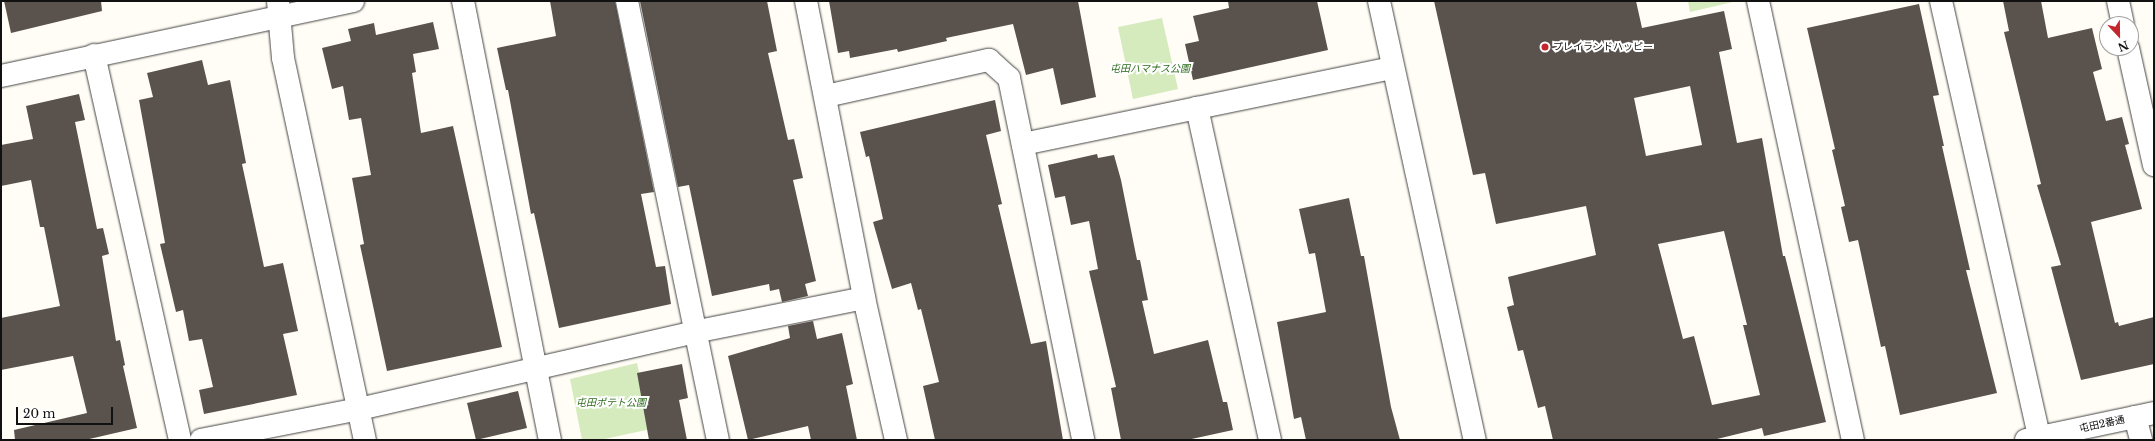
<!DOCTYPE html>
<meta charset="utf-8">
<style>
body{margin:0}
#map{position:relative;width:2155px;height:441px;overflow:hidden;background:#fffdf5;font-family:"Libre Baskerville","Noto Sans JP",serif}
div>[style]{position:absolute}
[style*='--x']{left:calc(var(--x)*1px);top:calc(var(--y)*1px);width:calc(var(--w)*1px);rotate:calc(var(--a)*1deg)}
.green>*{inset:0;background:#d5ebbd}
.building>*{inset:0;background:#5a524d}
.roads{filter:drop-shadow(0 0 1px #444) drop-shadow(0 0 1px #444)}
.minor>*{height:22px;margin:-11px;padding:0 11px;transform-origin:11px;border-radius:11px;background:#fff}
.dots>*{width:11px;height:11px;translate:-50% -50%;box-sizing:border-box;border:2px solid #fff;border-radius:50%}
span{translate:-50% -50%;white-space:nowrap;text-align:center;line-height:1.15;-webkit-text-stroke:4px #fff;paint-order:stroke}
.poi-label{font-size:10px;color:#111}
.left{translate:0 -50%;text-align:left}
.park-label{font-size:10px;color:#2f6b1f;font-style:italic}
.street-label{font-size:10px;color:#111}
.frame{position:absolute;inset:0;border:2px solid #111;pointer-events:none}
.north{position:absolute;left:2099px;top:16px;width:40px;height:40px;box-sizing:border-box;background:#fff;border:1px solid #a0a0a0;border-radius:50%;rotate:158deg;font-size:11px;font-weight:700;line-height:16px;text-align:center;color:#111}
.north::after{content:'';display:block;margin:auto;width:14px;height:18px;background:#c4262e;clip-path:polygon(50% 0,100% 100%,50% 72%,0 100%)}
.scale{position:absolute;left:16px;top:407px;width:97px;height:18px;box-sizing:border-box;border:2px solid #111;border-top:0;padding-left:5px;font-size:12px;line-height:14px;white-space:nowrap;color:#111;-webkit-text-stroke:3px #fff;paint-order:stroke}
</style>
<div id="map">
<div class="green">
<i style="clip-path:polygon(1688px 1px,1737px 1px,1690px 12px)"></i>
<i style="clip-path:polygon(1162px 18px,1178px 89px,1133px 99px,1118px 27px)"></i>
<i style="clip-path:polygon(637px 363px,651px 429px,600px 440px,582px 440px,570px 379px)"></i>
</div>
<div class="building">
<i style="clip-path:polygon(4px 1px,101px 1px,102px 11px,11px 33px)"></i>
<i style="clip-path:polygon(550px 1px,615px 1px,654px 192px,641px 194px,656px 267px,665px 266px,671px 304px,559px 328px,534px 213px,531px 214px,508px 90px,506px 90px,497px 48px,556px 36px)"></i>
<i style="clip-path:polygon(640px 1px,767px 1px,777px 51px,768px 53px,788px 140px,794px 139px,803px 178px,793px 180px,816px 281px,805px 284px,808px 296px,782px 302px,779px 289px,770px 291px,769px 284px,712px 296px,689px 185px,678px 187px)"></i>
<i style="clip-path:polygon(829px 1px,1078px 1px,1096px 97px,1061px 105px,1053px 68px,1026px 75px,1013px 24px,946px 38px,947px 41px,898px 52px,897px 49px,850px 58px,849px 51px,838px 53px)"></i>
<i style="clip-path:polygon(1228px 1px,1317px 1px,1328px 50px,1193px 80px,1185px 44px,1199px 41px,1193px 16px,1229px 8px)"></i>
<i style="clip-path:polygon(evenodd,1434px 1px,1636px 1px,1642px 28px,1724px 11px,1732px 49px,1719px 52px,1737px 143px,1762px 138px,1783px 256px,1785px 256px,1826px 422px,1764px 436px,1762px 428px,1713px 440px,1553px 440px,1545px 406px,1538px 408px,1523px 350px,1518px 351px,1507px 307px,1514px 305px,1508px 277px,1596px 255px,1586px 206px,1496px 224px,1485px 173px,1473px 175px,1434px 1px,1690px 86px,1702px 145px,1646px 156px,1634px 98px,1690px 86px,1434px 1px,1724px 231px,1747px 325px,1743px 325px,1760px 395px,1712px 405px,1694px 336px,1683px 339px,1658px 244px,1724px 231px)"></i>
<i style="clip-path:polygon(2003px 1px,2041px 1px,2048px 38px,2092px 28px,2102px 69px,2093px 72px,2106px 121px,2122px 117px,2129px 144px,2125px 145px,2142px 209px,2091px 222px,2115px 323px,2118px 322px,2119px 326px,2154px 317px,2154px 364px,2081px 380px,2051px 267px,2061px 265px,2037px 185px,2041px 184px,2004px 32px,2009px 31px)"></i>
<i style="clip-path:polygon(1919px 4px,1939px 95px,1933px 96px,1944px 146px,1942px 146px,1970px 270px,1966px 270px,1997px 393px,1900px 415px,1885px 346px,1881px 347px,1858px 240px,1849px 242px,1841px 207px,1845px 206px,1832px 150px,1835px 149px,1807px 28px)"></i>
<i style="clip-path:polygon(433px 22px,439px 49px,413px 54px,416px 72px,412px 73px,421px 133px,453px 126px,502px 347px,387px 371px,360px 245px,364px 244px,352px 178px,371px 175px,361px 118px,349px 120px,343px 86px,332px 89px,322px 48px,351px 41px,348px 29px,374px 23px,376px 35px)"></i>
<i style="clip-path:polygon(202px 60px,208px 85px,230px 80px,246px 163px,242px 164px,264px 267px,283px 263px,298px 331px,283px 334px,297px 395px,204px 414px,199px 390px,213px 387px,202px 339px,189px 341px,183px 310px,176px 312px,160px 244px,165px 243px,139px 100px,153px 97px,147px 73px)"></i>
<i style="clip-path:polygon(79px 94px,85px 120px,75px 122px,97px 229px,103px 228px,109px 254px,102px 256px,116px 341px,120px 340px,125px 365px,123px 366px,137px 428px,85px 440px,15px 440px,14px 430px,87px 413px,73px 356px,1px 370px,1px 318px,60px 306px,44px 227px,40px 227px,31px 180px,1px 186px,1px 145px,33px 139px,26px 106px)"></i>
<i style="clip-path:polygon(995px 100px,1001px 131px,986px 135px,1002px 204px,998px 205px,1031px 344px,1046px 341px,1063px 440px,935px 440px,923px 386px,939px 382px,921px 309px,918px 310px,911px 283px,892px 289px,873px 222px,883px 219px,869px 156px,866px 157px,860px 132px)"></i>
<i style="clip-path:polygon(1097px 154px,1098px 158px,1114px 155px,1121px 180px,1137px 260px,1140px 260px,1148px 300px,1142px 301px,1154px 354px,1208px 340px,1223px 402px,1227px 402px,1233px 430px,1187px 440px,1121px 440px,1111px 388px,1116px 387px,1089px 271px,1098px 269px,1089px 221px,1071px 225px,1065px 196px,1055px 198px,1048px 165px)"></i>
<i style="clip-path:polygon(1349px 198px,1361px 256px,1364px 256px,1391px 407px,1400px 440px,1306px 440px,1301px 417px,1294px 419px,1277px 322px,1326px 312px,1315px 253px,1309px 254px,1299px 209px)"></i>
<i style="clip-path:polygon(813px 321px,817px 339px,842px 333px,853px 384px,846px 386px,857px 440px,811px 440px,808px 426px,748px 440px,728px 356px,790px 338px,788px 326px)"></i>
<i style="clip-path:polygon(682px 364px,688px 398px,679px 400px,687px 440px,649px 440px,637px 373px)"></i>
<i style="clip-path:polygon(518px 391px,527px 428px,476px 440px,467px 403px)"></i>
</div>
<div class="roads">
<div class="minor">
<i style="--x:278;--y:1;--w:57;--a:85"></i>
<i style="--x:283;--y:58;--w:391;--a:77.9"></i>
<i style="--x:463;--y:1;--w:448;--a:78.8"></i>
<i style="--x:627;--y:1;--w:448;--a:78.3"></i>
<i style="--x:806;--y:1;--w:303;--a:78.9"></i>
<i style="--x:864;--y:298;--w:146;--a:77.3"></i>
<i style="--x:1379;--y:1;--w:449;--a:77.7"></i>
<i style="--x:1758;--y:1;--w:449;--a:77.8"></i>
<i style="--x:1941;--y:1;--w:447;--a:77.3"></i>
<i style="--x:2118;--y:1;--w:24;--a:78"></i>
<i style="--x:2128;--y:48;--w:120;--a:77.5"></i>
<i style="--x:94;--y:55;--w:394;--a:77.4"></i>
<i style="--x:1;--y:76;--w:360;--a:-12"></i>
<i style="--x:826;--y:96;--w:167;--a:-12.5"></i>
<i style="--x:989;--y:60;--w:27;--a:42"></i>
<i style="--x:1009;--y:78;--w:369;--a:78.4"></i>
<i style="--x:1023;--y:144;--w:178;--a:-11.7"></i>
<i style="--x:2135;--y:417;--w:24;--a:75"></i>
<i style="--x:201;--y:440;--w:161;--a:-11.1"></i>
<i style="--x:359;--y:409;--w:344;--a:-12.9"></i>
<i style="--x:694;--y:332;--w:173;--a:-11.3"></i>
<i style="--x:1270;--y:440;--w:340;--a:-102.4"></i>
<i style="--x:1197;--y:108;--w:199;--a:-11.6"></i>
<i style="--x:2026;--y:440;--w:131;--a:-11.9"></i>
</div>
</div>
<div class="dots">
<i style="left:1545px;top:47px;background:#c4262e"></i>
</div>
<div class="poi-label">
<span class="left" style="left:1553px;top:47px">プレイランドハッピー</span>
</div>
<div class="park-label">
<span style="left:1150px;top:69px">屯田ハマナス公園</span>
<span style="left:611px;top:403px">屯田ポテト公園</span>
</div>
<div class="street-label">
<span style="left:2102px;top:424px;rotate:-12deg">屯田2番通</span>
</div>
<div class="frame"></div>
<div class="north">N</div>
<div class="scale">20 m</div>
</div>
